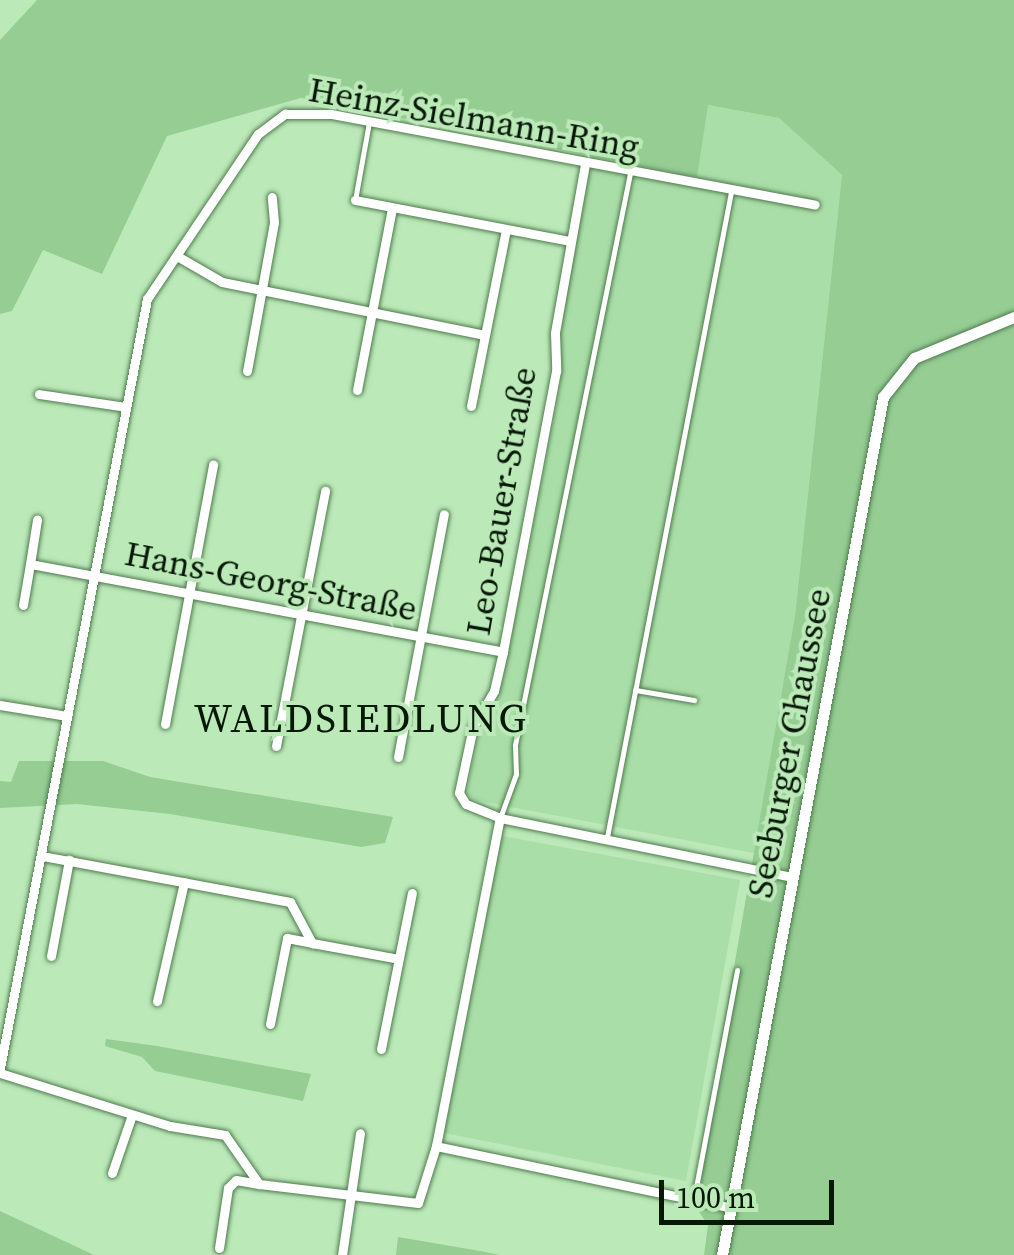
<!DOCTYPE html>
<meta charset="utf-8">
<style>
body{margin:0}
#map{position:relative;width:1014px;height:1255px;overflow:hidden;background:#bbe9b8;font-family:"Source Serif 4",serif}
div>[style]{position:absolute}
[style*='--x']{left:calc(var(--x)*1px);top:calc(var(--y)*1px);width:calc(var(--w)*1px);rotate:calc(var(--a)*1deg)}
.built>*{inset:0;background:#aadea8}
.green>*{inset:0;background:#95cd93}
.roads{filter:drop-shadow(0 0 2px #507a4f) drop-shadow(0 0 2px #507a4f)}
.service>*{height:5px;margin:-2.5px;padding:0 2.5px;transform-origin:2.5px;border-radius:2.5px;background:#fff}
.minor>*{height:9px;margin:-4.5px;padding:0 4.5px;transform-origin:4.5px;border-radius:4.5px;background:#fff}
.tertiary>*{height:11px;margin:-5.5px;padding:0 5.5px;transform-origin:5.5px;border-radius:5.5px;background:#fff}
span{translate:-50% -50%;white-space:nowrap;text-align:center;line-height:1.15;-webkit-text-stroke:8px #bbe9b8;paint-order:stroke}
.street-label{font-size:35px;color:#071807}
.quarter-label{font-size:40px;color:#071807;letter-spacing:2.5px}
.scale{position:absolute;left:659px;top:1180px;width:175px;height:45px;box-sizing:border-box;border:5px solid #071807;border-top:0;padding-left:12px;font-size:30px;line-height:35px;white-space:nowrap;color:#071807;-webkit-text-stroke:8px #bbe9b8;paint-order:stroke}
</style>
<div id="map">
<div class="built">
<i style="clip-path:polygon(707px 105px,779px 118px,842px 175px,795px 616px,759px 854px,474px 800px,467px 793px,481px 722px,501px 685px,561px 385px,559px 335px,590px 154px,696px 177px)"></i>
<i style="clip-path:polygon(502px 836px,740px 880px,686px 1181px,444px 1133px)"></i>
</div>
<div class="green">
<i style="clip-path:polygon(37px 0,1014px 0,1014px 1255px,704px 1255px,708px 1225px,693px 1203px,795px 616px,842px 175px,779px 118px,708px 105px,697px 177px,301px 98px,167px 136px,102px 274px,43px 250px,12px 311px,0 314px,0 40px)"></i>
<i style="clip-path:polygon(19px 761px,103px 761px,150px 777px,393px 817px,385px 843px,361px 847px,170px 814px,77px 804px,0 808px,0 781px,11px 782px)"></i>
<i style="clip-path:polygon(106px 1039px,157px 1046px,311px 1074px,303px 1101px,155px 1071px,142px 1057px,105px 1046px)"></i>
<i style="clip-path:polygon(0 1211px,94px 1255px,0 1255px)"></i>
<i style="clip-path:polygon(398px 1237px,480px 1251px,500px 1255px,396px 1255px)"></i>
</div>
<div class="roads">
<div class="service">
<i style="--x:355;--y:200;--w:79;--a:-79.8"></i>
<i style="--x:635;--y:690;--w:60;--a:9.6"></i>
<i style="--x:500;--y:818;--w:47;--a:-70"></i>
<i style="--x:516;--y:774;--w:29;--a:-92"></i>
<i style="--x:515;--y:745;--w:583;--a:-78.63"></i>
<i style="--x:607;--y:837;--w:657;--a:-79.12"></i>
<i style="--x:694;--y:1198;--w:232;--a:-79.3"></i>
</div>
<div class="minor">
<i style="--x:585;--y:164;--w:172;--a:100.1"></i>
<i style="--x:555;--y:333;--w:38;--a:88"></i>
<i style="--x:556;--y:371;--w:286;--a:100.7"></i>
<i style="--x:503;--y:652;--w:40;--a:103"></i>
<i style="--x:494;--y:691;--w:42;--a:120.3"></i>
<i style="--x:473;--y:727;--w:67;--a:102"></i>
<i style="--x:459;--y:793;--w:13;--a:58"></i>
<i style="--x:466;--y:804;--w:37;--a:22"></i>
<i style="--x:500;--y:818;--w:298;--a:11.4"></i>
<i style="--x:355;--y:200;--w:219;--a:10.8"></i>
<i style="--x:177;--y:256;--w:52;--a:30"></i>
<i style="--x:222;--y:282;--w:267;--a:11.4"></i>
<i style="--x:247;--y:371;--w:151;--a:-79.7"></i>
<i style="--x:274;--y:222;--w:25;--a:-95"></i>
<i style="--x:357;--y:390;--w:185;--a:-79.1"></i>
<i style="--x:39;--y:394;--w:88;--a:8.5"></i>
<i style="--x:471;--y:406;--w:180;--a:-78.8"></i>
<i style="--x:30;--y:564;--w:45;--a:-81"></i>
<i style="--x:23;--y:605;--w:42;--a:-80.3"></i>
<i style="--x:30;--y:564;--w:481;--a:10.5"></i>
<i style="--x:0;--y:705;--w:68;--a:9.3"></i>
<i style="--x:165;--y:724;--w:264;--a:-79.5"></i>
<i style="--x:276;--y:746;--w:260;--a:-79.1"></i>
<i style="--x:398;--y:757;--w:247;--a:-79.3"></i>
<i style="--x:42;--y:856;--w:252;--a:10.5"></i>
<i style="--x:290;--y:902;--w:47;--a:61.8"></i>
<i style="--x:312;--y:943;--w:88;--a:10.4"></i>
<i style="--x:51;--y:956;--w:98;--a:-79.4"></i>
<i style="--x:157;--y:1001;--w:122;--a:-77.2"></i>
<i style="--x:270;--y:1024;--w:88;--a:-78.8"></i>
<i style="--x:287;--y:938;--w:25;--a:11"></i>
<i style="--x:381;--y:1049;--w:159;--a:-78.8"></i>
<i style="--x:0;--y:1068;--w:783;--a:-79.18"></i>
<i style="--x:147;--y:299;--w:199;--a:-56.1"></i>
<i style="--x:258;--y:134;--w:34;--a:-37"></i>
<i style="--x:285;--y:114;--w:46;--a:0"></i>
<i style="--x:331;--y:114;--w:492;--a:10.6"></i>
<i style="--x:0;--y:1073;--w:178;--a:17.3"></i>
<i style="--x:170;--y:1126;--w:56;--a:9.3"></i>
<i style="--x:225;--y:1135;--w:60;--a:55.2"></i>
<i style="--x:259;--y:1184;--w:160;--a:6.8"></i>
<i style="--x:418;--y:1203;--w:60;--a:-72.5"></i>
<i style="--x:436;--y:1146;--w:334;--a:-79"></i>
<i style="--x:436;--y:1146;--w:298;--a:11.8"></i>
<i style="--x:112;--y:1173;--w:61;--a:-71"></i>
<i style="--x:219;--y:1248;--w:61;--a:-81.5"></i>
<i style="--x:228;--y:1188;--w:11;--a:-45"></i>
<i style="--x:236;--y:1180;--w:23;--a:10"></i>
<i style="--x:342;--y:1255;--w:123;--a:-81.6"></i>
</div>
<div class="tertiary">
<i style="--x:722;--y:1255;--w:873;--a:-79.37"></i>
<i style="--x:883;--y:397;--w:50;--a:-51.5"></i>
<i style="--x:914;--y:358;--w:108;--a:-22.3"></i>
</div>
</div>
<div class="street-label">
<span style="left:474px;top:118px;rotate:10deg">Heinz-Sielmann-Ring</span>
<span style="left:501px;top:501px;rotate:-80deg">Leo-Bauer-Straße</span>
<span style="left:271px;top:581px;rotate:11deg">Hans-Georg-Straße</span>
<span style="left:789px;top:743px;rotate:-79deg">Seeburger Chaussee</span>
</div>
<div class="quarter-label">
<span style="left:361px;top:718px">WALDSIEDLUNG</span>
</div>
<div class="scale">100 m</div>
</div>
